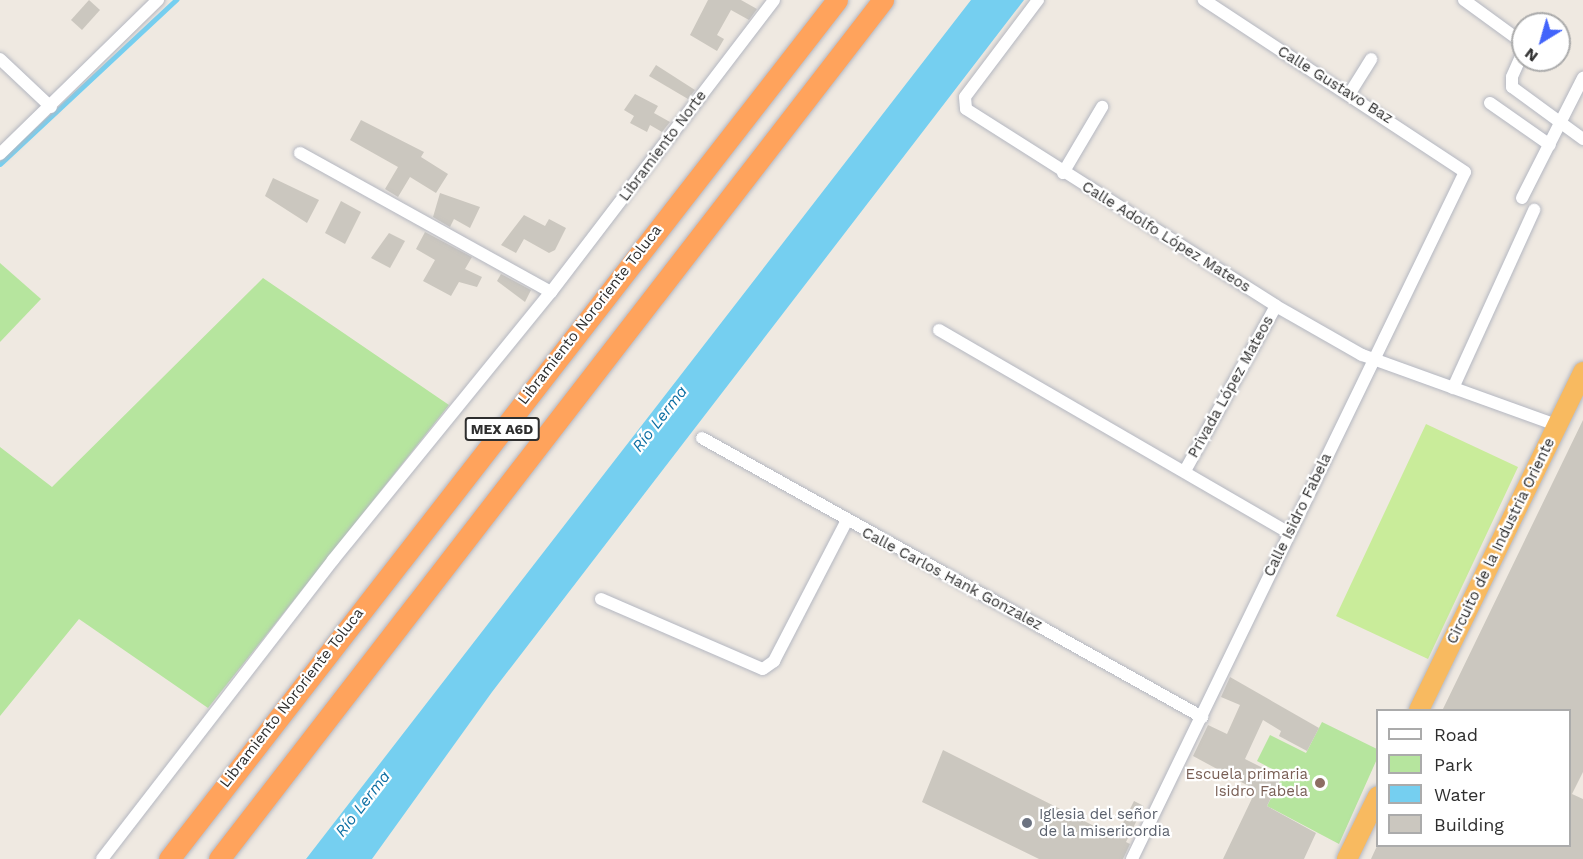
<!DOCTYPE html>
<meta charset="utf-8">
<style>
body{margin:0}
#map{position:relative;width:1583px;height:859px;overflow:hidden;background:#efe9e1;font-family:"Work Sans",sans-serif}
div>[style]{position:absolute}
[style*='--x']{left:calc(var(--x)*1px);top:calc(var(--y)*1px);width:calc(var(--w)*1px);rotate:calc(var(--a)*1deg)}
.green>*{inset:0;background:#b6e59e}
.pitch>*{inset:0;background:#c9ec9a}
.water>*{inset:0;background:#75cff0}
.stream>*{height:4.5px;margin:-2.25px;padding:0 2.25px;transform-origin:2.25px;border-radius:2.25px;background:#75cff0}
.building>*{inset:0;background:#cbc7bf}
.roads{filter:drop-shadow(0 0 2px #b4b7c1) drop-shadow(0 0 2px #b4b7c1)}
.minor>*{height:12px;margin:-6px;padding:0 6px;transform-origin:6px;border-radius:6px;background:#fff}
.trunk>*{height:20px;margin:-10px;padding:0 10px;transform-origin:10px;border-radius:10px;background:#f8ba60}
.motorway>*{height:21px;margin:-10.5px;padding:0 10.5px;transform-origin:10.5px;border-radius:10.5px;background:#ffa35c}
.dots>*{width:16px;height:16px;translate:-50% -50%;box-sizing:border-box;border:3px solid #fff;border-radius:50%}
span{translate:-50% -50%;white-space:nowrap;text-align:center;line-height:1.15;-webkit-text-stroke:4.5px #fff;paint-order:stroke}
.shield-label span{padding:2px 4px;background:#fff;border:2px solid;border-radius:4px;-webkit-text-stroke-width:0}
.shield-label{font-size:14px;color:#2e2e2e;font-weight:700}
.street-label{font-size:15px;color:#2e2e2e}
.education-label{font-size:15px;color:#785e54}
.right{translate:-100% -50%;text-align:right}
.worship-label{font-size:15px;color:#5b616d}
.left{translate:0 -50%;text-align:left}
.water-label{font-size:16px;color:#0d6fa3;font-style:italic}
.legend{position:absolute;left:1376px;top:709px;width:195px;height:138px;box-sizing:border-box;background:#fff;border:2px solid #ababab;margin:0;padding:8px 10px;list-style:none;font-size:18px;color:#2e2e2e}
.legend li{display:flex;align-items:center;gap:12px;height:30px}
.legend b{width:30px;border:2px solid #ababab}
.north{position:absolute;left:1511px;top:12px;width:60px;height:60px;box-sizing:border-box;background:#fff;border:2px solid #ababab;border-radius:50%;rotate:217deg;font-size:16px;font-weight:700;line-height:24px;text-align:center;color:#2e2e2e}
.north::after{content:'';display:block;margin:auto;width:21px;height:27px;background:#4264fb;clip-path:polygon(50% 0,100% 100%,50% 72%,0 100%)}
</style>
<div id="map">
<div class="green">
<i style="clip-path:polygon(0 263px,41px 299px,0 342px)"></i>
<i style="clip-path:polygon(263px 278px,449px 405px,208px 708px,79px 619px,0 716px,0 447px,52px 487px)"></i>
<i style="clip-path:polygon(1322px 722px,1377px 749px,1377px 759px,1339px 844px,1267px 806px,1283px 775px,1257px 761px,1270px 735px,1306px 753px)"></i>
</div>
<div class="pitch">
<i style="clip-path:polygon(1426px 424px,1518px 467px,1428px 659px,1336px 616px)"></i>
</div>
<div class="water">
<i style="clip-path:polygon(971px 0,1024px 0,492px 692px,372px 859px,306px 859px)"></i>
</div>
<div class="stream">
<i style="--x:0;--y:164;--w:241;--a:-43"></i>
</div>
<div class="building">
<i style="clip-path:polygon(89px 0,100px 10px,82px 30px,71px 20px)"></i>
<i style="clip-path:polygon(708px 0,741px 0,757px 9px,749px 20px,731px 10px,717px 35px,724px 39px,717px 51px,690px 35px)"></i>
<i style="clip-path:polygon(656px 65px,695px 90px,688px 99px,649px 76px)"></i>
<i style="clip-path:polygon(635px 94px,658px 106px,654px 113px,670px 122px,662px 132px,650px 125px,647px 132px,630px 123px,634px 116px,624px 110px)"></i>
<i style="clip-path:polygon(361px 120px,424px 152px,421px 157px,448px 174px,436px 193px,410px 177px,398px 197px,385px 189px,398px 167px,350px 140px)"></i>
<i style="clip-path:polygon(273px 178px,319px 200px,307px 223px,265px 196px)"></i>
<i style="clip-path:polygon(440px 193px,480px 207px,470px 228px,454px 219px,450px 227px,433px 217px)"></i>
<i style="clip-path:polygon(341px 201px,361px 212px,345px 244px,325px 233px)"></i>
<i style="clip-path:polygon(524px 215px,545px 226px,549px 219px,566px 228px,555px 250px,549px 253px,524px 239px,516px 253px,501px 245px)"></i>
<i style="clip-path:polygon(425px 232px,472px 257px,465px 269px,482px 277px,477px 287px,459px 282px,451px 296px,423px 281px,435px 260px,416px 249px)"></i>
<i style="clip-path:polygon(389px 233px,405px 241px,390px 268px,371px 258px)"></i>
<i style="clip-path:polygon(501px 274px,531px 290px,525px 302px,497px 281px)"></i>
<i style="clip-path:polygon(1583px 420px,1583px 772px,1572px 794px,1583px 799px,1583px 859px,1371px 859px,1377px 846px,1569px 846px,1569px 711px,1442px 711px)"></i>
<i style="clip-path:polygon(1230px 677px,1319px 728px,1307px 751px,1279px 736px,1281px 731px,1263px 720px,1245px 759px,1281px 777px,1267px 806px,1316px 833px,1304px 859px,1223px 859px,1256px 790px,1193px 756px,1208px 725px,1227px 734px,1240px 705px,1221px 697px)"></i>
<i style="clip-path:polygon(943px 750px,1116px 837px,1134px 801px,1144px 806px,1126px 842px,1130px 844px,1123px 859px,1039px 859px,922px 802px)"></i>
</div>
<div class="roads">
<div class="minor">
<i style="--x:1038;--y:0;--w:121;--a:127"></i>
<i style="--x:965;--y:97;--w:12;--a:85"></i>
<i style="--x:966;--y:109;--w:367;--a:32.4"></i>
<i style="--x:1276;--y:306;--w:99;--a:29.7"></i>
<i style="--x:1362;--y:355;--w:206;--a:19.8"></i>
<i style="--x:1464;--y:0;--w:73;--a:36.1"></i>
<i style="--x:1523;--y:52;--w:27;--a:114"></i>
<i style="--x:1512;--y:77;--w:10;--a:90"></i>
<i style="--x:1512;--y:87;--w:88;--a:36.2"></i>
<i style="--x:0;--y:59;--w:70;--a:43.3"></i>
<i style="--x:1350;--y:93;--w:40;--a:-58"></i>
<i style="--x:1490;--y:103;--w:73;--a:35"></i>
<i style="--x:300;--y:153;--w:287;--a:29"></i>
<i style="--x:0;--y:154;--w:221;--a:-44.3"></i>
<i style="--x:1063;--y:173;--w:77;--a:-59.4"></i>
<i style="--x:1522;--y:198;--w:135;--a:-63.1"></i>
<i style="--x:939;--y:330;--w:405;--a:30.1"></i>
<i style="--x:1453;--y:388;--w:196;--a:-65.5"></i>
<i style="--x:702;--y:438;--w:573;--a:29.16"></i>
<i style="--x:1186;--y:469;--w:186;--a:-61.1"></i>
<i style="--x:601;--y:599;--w:176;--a:23.4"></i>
<i style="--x:763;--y:669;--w:14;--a:-36"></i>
<i style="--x:774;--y:661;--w:157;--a:-62.6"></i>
<i style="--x:102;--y:859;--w:378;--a:-52.3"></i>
<i style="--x:333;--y:560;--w:345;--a:-50.9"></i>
<i style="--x:551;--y:292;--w:367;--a:-52.6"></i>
<i style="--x:1132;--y:859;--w:763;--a:-64.14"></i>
<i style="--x:1465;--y:172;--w:313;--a:-146.6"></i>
</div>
<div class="trunk">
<i style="--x:1419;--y:710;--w:376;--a:-64.1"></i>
<i style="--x:1347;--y:859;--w:70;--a:-63.8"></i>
</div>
<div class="motorway">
<i style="--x:169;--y:859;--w:1088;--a:-52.13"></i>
<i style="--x:219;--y:859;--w:1086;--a:-52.3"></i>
</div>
</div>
<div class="dots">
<i style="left:1320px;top:783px;background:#8d6e63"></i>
<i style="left:1027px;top:823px;background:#6b7280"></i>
</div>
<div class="shield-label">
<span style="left:502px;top:429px">MEX A6D</span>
</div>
<div class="street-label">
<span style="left:1335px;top:85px;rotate:32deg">Calle Gustavo Baz</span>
<span style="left:663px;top:146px;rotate:-53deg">Libramiento Norte</span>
<span style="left:1166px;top:237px;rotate:32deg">Calle Adolfo López Mateos</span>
<span style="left:590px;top:315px;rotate:-52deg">Libramiento Nororiente Toluca</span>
<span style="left:1231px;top:387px;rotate:-61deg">Privada López Mateos</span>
<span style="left:1298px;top:515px;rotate:-64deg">Calle Isidro Fabela</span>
<span style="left:1501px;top:541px;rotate:-64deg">Circuito de la Industria Oriente</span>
<span style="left:952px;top:579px;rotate:28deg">Calle Carlos Hank Gonzalez</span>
<span style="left:292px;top:698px;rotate:-52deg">Libramiento Nororiente Toluca</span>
</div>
<div class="education-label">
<span class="right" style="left:1308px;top:783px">Escuela primaria<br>Isidro Fabela</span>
</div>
<div class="worship-label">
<span class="left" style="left:1039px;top:823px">Iglesia del señor<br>de la misericordia</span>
</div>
<div class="water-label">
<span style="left:660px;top:419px;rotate:-52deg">Río Lerma</span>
<span style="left:363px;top:804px;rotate:-52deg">Río Lerma</span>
</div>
<ul class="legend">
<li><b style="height:8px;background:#fff"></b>Road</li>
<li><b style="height:16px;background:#b6e59e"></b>Park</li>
<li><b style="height:16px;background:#75cff0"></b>Water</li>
<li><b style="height:16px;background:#cbc7bf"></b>Building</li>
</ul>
<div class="north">N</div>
</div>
